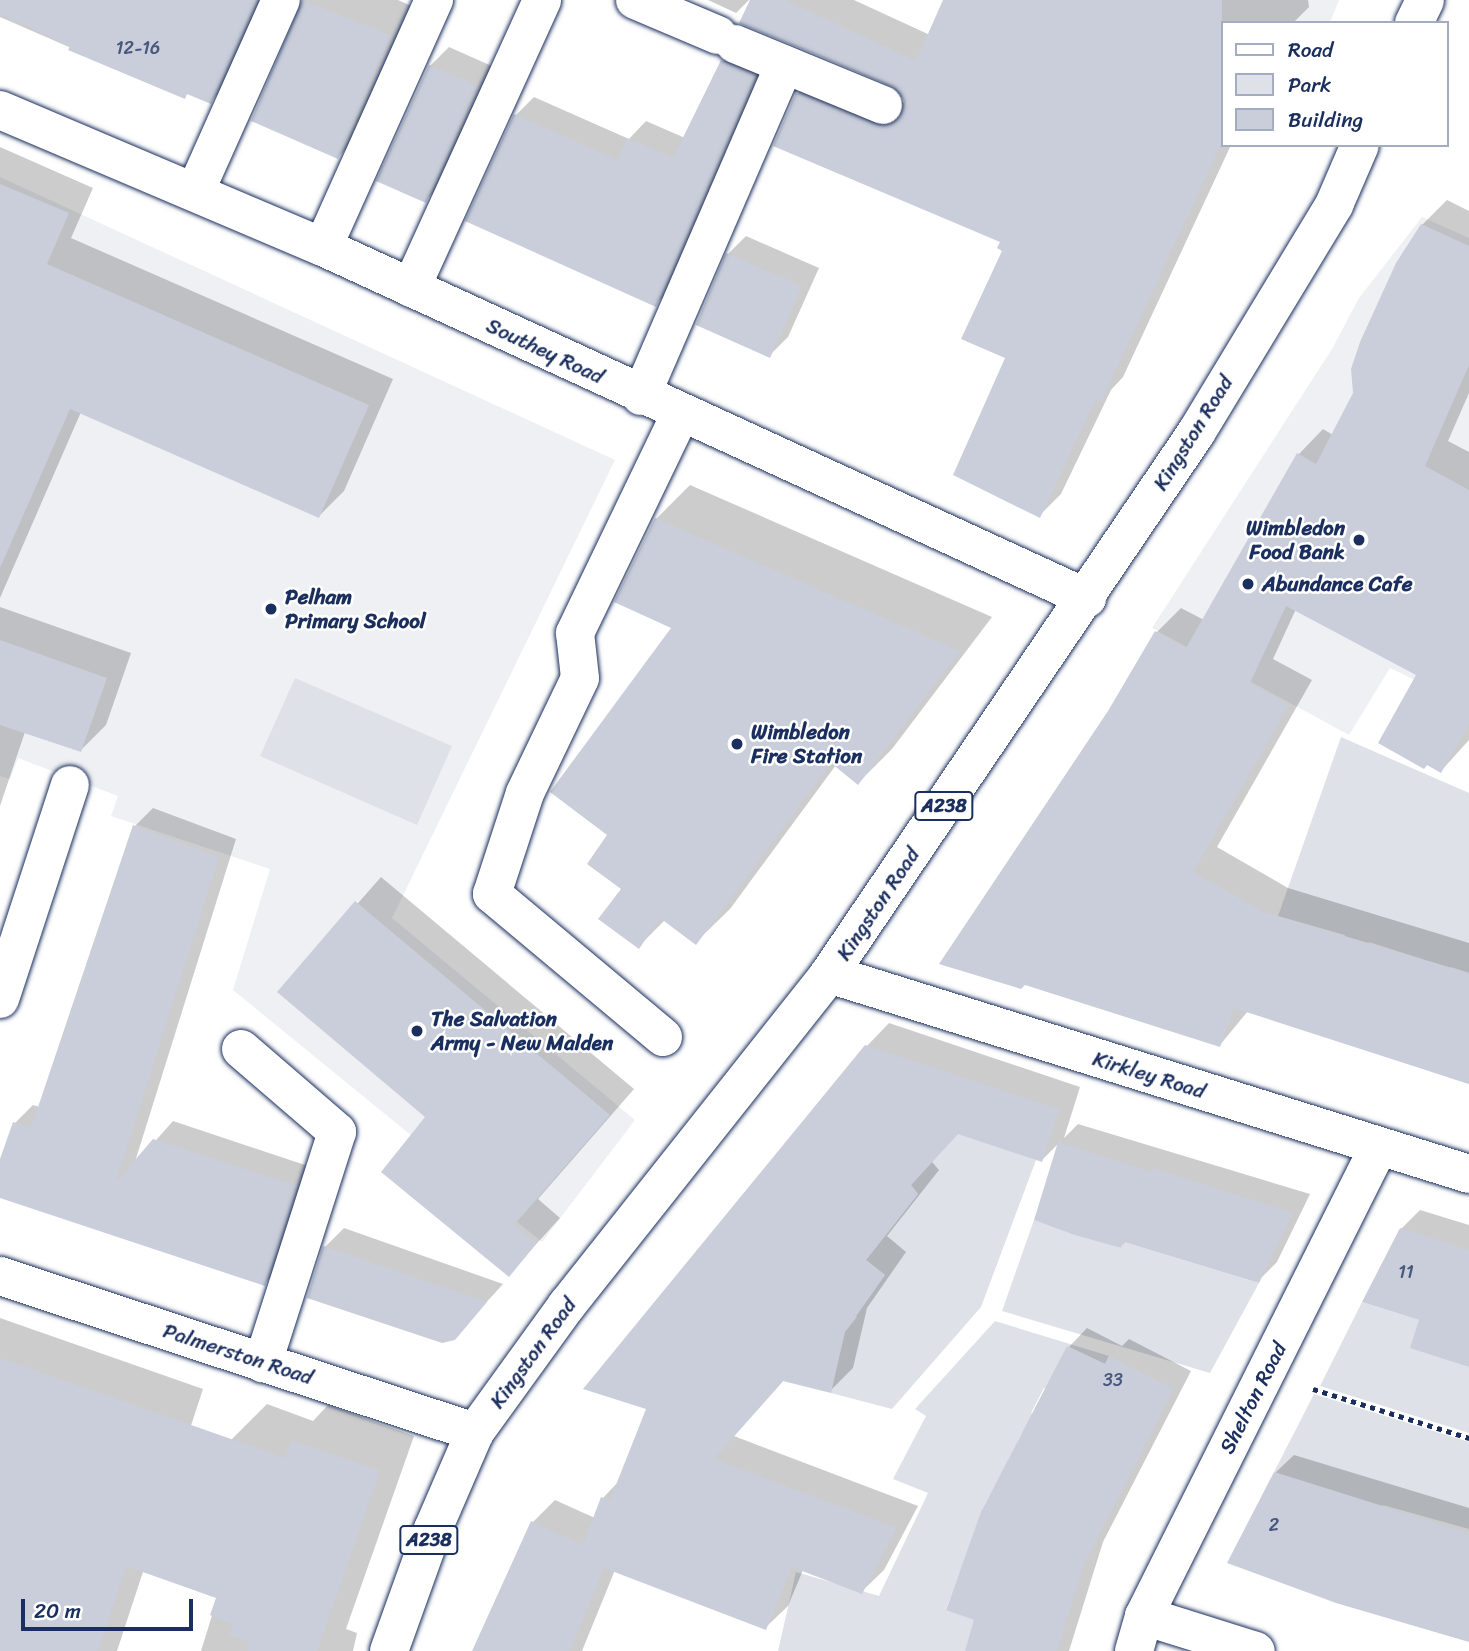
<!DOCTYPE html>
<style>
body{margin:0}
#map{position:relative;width:1469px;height:1651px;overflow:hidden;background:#fff;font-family:Sriracha,sans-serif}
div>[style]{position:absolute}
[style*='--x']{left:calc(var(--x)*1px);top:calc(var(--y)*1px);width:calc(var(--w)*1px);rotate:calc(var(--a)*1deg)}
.built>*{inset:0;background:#eff0f4}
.green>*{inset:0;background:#dee1e7}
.shadow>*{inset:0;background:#0003}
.building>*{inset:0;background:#caceda}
.path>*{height:4.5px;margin-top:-2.25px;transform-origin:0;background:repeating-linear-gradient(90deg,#1b2f5e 0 5px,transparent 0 10px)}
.roads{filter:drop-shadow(0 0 2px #1b2f5e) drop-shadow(0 0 2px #1b2f5e)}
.minor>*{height:38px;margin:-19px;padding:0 19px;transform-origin:19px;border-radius:19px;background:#fff}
.major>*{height:38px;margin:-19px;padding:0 19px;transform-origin:19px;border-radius:19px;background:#fff}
.dots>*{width:19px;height:19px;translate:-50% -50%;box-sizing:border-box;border:4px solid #fff;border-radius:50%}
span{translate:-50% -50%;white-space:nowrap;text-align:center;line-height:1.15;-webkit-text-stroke:5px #fff;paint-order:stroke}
.number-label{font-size:18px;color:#47577d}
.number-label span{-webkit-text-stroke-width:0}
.shield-label span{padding:2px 5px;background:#fff;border:2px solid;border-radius:5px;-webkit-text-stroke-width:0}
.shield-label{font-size:19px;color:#1b2f5e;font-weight:700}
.street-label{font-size:21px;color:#1b2f5e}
.poi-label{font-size:21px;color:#1b2f5e;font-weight:700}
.right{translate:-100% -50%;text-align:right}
.left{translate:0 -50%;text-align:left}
.legend{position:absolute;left:1221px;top:21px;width:228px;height:126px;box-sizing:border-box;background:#fff;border:2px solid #a4acbf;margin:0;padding:9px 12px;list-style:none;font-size:21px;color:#1b2f5e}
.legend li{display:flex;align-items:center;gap:14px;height:35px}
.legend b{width:35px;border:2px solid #a4acbf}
.scale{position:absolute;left:21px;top:1599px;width:172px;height:32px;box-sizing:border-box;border:4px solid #1b2f5e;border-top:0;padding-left:9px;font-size:21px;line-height:24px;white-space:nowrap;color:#1b2f5e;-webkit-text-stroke:5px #fff;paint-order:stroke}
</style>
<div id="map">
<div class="built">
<i style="clip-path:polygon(1170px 0,1339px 0,1330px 23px,1222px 26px)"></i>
<i style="clip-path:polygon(0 177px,615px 460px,392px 918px,635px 1120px,542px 1242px,233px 990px,270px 869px,111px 816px,118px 796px,18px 758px,10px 779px,0 776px)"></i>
<i style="clip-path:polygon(1422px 217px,1469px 238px,1469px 706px,1390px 668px,1349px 735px,1152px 628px,1332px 349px,1359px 298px)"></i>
</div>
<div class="green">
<i style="clip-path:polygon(295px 678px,452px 746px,417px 825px,260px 756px)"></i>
<i style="clip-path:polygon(1341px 737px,1469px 793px,1469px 973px,1451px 967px,1440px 1004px,1422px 959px,1369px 942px,1357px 978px,1334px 972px,1345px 935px,1278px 916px)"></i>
<i style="clip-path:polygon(908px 1102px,1036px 1160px,981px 1307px,892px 1409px,831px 1393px,831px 1349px,857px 1317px,844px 1305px,859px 1309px,885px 1275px,866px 1260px,918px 1194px,911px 1185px,943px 1150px)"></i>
<i style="clip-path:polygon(1034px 1220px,1121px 1248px,1124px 1242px,1259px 1283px,1210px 1373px,1002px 1311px)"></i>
<i style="clip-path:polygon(1362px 1302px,1419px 1320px,1469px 1367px,1469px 1433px,1320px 1386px)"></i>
<i style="clip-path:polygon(995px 1321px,1109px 1356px,1105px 1364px,1067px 1346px,1083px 1409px,1044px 1388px,1031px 1413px,1071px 1434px,1022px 1433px,1008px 1460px,1044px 1480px,999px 1478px,985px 1504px,946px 1609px,987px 1625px,965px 1651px,778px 1651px,796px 1572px,879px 1596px,928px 1493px,893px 1479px,926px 1416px,915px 1409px)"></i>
<i style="clip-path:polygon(1314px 1394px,1469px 1442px,1469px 1529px,1383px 1505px,1374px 1531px,1359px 1499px,1274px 1472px)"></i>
</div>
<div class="shadow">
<i style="clip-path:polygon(0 0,272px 0,237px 75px,210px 102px,189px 92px,184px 97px,0 17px)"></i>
<i style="clip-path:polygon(303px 0,398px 0,416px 8px,365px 131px,338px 157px,253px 120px)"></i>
<i style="clip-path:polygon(708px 0,749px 0,736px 13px)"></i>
<i style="clip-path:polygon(752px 0,854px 0,930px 35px,945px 0,1308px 0,1309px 7px,1293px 23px,1222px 23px,1222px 145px,1231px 145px,1123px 377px,1111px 390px,1061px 494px,1039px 516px,1008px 358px,1003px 241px,797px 94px,820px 71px,904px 103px,902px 91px,741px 22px)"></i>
<i style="clip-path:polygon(741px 43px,772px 58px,673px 287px,655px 305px,516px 115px,534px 97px,629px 139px,646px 121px,685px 138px,723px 61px)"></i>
<i style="clip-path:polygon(449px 47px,494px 67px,444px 182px,425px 201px,430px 66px)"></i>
<i style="clip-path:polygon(0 147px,93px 188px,71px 238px,393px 379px,344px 491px,319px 516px,81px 412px,0 598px)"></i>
<i style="clip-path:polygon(1447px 200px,1469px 211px,1469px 393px,1448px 441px,1469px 452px,1469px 740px,1441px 771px,1418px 674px,1296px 609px,1273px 659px,1312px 680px,1217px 847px,1288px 888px,1469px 943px,1469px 1084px,1248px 1011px,1220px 1045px,1109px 712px,1157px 632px,1181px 608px,1204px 620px,1299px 454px,1323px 429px,1333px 435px,1355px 393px,1422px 225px)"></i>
<i style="clip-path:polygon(746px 236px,819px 268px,788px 337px,769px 356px,728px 254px)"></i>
<i style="clip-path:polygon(690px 485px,992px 617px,892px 749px,858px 783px,836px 765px,730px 909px,696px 942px,665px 920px,638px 947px,610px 835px,674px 628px,656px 519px)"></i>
<i style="clip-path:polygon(0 607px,131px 653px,106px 725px,81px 750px,25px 732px,0 806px)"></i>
<i style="clip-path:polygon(153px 808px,236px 839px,134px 1165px,173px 1121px,314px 1168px,283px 1266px,264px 1284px,0 1196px,0 1165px,15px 1123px,33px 1105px,40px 1107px,135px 826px)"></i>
<i style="clip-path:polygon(381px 877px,634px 1089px,538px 1199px,560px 1218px,509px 1274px,428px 1116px,280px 992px)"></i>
<i style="clip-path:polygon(889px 1023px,1080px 1087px,1064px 1138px,1078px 1124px,1310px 1194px,1277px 1262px,1258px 1281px,1126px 1241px,1121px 1246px,1036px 1219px,1060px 1142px,1042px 1160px,959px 1132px,932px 1162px,939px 1170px,887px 1236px,906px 1252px,867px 1308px,853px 1368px,830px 1391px,784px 1380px,734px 1436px,918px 1506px,884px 1570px,861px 1592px,803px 1570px,788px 1606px,765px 1628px,615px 1570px,582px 1651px,474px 1651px,533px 1522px,555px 1500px,595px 1518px,603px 1498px,619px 1481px,867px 1046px)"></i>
<i style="clip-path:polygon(1420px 1210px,1469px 1225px,1469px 1365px,1421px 1319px,1401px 1229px)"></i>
<i style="clip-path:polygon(344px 1228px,503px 1284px,454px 1338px,325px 1247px)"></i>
<i style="clip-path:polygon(0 1318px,203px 1389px,117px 1651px,0 1651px)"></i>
<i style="clip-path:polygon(1087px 1328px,1122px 1346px,1129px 1339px,1191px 1371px,1103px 1542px,1069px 1651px,967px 1651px,976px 1619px,982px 1513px,1069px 1347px)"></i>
<i style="clip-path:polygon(267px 1404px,313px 1421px,328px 1405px,414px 1436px,346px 1629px,357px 1633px,353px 1651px,201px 1651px,218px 1596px,231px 1440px)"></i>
<i style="clip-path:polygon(1294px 1455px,1469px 1508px,1469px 1641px,1275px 1473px)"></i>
</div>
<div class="building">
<i style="clip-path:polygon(0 0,257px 0,211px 104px,187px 94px,185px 99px,68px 50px,70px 46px,0 14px)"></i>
<i style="clip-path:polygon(302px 0,391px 35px,338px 159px,251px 121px)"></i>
<i style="clip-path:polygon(750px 0,785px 0,916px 61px,943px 0,1222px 0,1222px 142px,1101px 402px,1096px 399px,1040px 518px,953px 475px,1005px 358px,961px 339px,1002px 251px,997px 248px,1000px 242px,773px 146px,796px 93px,885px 127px,897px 122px,905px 101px,891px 85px,739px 23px)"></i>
<i style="clip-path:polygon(721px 60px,755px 76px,656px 307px,465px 221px,514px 114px,617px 160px,627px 138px,673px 158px)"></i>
<i style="clip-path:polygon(429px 65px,477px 85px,426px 203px,376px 181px)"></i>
<i style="clip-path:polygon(0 184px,69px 213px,47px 264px,369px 405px,319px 518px,70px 409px,0 568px)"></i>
<i style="clip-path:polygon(1421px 224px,1469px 246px,1469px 365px,1425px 466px,1469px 490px,1469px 724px,1441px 773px,1427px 765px,1424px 769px,1378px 743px,1416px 675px,1286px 606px,1250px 683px,1289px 705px,1193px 872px,1264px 912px,1469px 973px,1469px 1084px,1234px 1008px,1220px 1047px,1025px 985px,1021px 989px,939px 964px,1108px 711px,1155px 631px,1186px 648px,1297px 453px,1316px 464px,1353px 393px,1351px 369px,1360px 342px,1396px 263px)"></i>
<i style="clip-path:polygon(726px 253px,802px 286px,770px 358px,696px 325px)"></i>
<i style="clip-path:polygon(655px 518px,960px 651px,858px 785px,831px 763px,696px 945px,660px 918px,639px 949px,598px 919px,621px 889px,587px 864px,607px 835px,550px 792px,671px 628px,614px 602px)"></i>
<i style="clip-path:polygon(0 640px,107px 678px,81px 752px,0 725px)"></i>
<i style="clip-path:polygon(133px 825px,219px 857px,116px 1182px,153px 1139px,297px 1186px,265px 1286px,0 1198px,0 1159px,13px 1122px,31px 1128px)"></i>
<i style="clip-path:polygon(355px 901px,610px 1115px,514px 1225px,537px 1243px,509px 1277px,381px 1172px,425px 1117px,277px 992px)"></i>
<i style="clip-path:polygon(865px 1045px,1059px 1109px,1042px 1162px,958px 1134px,911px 1185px,918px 1194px,866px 1260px,885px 1275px,845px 1332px,831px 1393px,783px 1381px,714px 1459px,897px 1528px,862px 1594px,792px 1567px,766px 1630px,604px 1568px,570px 1651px,472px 1651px,531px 1521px,583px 1545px,601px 1497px,610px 1500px,646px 1409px,583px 1389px)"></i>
<i style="clip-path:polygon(1058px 1142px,1152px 1172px,1153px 1168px,1293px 1213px,1259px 1283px,1124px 1242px,1121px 1248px,1075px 1235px,1034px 1220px)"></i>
<i style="clip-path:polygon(1400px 1228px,1469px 1250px,1469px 1367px,1410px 1348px,1419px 1320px,1362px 1302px)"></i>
<i style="clip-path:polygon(323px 1246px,487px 1302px,455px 1340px,442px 1343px,307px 1298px)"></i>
<i style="clip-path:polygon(1067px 1346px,1105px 1364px,1109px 1356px,1174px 1389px,1085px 1562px,1057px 1651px,965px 1651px,974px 1620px,946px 1610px,981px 1512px)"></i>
<i style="clip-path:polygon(0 1358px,285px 1458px,292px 1440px,380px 1471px,317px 1651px,247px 1651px,249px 1642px,229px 1635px,234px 1625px,210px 1615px,216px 1598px,126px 1566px,98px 1651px,0 1651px)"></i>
<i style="clip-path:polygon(1274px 1472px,1469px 1533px,1469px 1642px,1336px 1603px,1227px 1563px)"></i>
</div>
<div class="path">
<i style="--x:1313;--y:1389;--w:164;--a:17.4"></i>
</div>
<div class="roads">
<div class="minor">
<i style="--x:635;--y:0;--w:90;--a:22.9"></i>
<i style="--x:735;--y:44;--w:160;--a:22.4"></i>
<i style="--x:0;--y:110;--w:351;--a:23"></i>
<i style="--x:323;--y:247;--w:841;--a:24.68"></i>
<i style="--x:195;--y:192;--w:210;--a:-65.9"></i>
<i style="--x:323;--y:247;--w:271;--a:-65.8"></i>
<i style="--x:411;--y:288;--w:316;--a:-65.5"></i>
<i style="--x:641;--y:396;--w:361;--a:-66.6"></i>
<i style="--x:829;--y:974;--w:671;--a:17.35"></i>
<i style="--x:0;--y:999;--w:225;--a:-71.9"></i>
<i style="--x:663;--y:1037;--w:223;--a:-140.1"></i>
<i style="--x:492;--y:894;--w:106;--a:-71.9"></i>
<i style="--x:525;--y:793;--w:127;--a:-64.4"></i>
<i style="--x:580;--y:678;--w:45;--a:-96.3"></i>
<i style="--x:575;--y:633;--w:244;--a:-64.3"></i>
<i style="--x:241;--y:1049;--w:127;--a:40.8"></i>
<i style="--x:337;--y:1132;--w:243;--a:107.8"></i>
<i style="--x:0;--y:1276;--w:500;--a:18.2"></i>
<i style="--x:1144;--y:1616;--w:117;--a:17.4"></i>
<i style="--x:1134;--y:1651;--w:36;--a:-74"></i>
<i style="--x:1144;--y:1616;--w:523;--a:-63.43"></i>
</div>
<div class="major">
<i style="--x:1414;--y:23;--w:25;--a:-64"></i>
<i style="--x:389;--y:1651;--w:130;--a:-70.2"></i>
<i style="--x:433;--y:1529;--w:106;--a:-66.6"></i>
<i style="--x:475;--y:1432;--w:157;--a:-54.1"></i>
<i style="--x:567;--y:1305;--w:422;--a:-51.6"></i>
<i style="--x:829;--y:974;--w:654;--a:-55.85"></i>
<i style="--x:1196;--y:433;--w:267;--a:-58.8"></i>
<i style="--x:1334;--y:205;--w:65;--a:-66.6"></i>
</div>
</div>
<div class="dots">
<i style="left:1359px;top:540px;background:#1b2f5e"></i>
<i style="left:1248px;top:584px;background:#1b2f5e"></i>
<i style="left:271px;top:609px;background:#1b2f5e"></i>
<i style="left:737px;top:744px;background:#1b2f5e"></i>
<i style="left:417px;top:1031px;background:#1b2f5e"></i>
</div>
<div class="number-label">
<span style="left:138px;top:48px">12-16</span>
<span style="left:1406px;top:1272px">11</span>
<span style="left:1113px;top:1380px">33</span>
<span style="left:1274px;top:1525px">2</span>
</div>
<div class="shield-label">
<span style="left:944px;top:806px">A238</span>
<span style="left:429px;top:1540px">A238</span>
</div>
<div class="street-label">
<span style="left:545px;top:351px;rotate:25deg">Southey Road</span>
<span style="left:1193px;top:433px;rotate:-58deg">Kingston Road</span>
<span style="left:878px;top:904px;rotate:-56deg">Kingston Road</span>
<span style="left:1149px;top:1075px;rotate:17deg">Kirkley Road</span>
<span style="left:533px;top:1353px;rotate:-54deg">Kingston Road</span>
<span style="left:238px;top:1354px;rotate:18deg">Palmerston Road</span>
<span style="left:1253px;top:1398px;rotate:-63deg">Shelton Road</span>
</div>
<div class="poi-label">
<span class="right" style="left:1345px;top:540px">Wimbledon<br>Food Bank</span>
<span class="left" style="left:1262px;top:584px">Abundance Cafe</span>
<span class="left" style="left:285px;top:609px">Pelham<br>Primary School</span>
<span class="left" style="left:751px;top:744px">Wimbledon<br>Fire Station</span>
<span class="left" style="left:431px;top:1031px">The Salvation<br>Army - New Malden</span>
</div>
<ul class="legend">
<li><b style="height:9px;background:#fff"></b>Road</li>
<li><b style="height:19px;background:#dee1e7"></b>Park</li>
<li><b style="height:19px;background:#caceda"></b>Building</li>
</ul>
<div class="scale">20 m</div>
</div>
